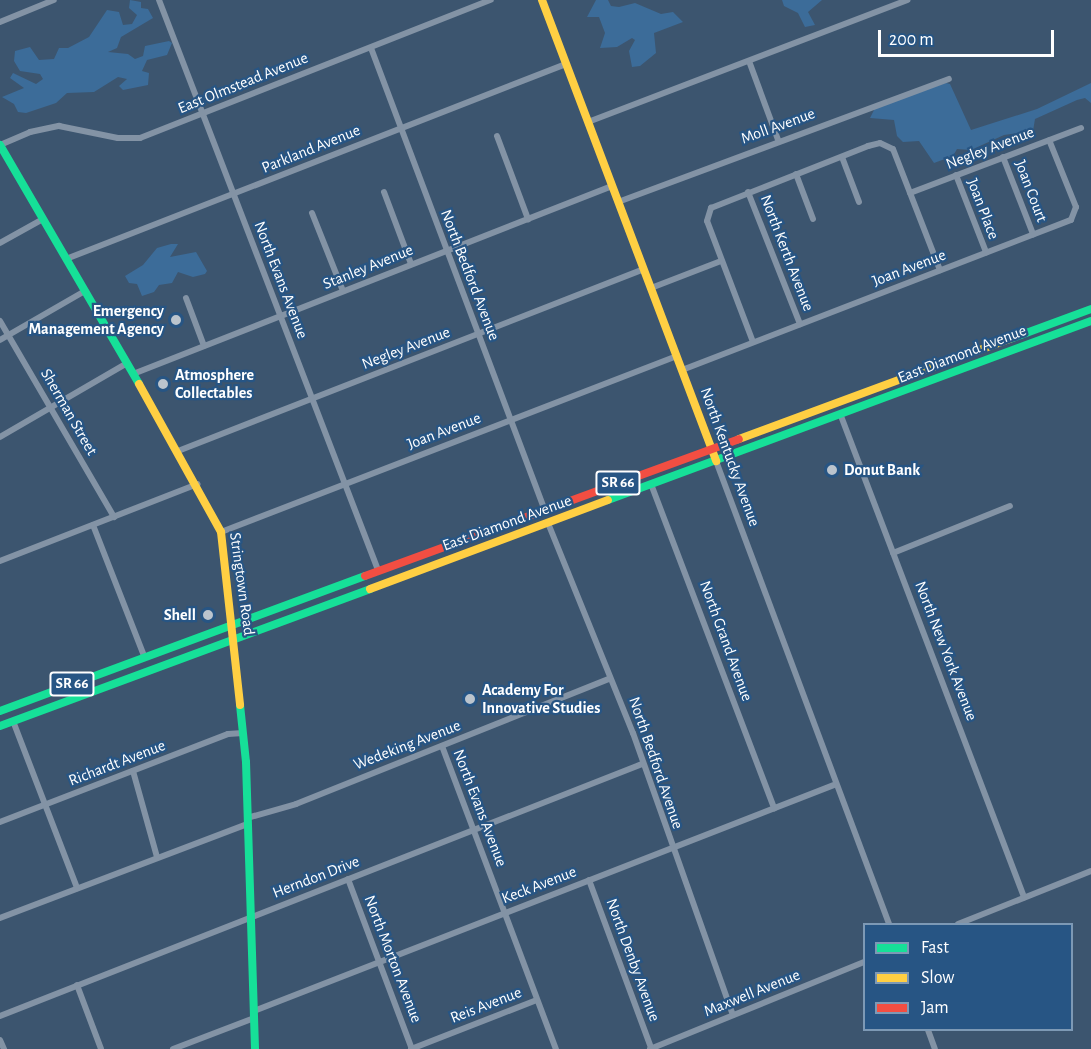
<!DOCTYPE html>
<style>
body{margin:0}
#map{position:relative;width:1091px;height:1049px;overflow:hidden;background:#3c556f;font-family:"Alegreya Sans",sans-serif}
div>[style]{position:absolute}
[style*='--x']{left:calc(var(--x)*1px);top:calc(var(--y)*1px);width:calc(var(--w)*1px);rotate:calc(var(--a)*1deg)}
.green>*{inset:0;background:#3c6c99}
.street>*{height:6px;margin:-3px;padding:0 3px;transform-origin:3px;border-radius:3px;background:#8393a5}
.fast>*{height:8px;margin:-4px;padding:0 4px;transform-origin:4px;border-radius:4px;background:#16e098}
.slow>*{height:8px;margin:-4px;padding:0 4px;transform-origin:4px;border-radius:4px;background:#ffcf43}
.jam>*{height:8px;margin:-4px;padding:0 4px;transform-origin:4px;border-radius:4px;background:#f24e42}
.dots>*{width:16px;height:16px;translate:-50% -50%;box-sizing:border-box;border:3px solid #275584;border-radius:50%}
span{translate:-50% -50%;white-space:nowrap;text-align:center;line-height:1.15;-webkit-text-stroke:4.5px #275584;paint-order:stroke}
.shield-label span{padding:2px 4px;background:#275584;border:2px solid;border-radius:4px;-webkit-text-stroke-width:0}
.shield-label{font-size:15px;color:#fff;font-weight:700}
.street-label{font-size:16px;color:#fff}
.poi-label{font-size:16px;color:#fff;font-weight:700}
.right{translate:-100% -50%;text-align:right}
.left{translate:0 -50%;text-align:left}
.legend{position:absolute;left:863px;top:923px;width:210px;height:108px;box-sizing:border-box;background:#275584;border:2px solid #7d99b5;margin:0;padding:8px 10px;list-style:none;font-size:18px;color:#fff}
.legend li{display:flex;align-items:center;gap:12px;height:30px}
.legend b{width:30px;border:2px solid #7d99b5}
.scale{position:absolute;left:878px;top:30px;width:176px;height:27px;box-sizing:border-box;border:3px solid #fff;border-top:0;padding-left:8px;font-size:18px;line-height:21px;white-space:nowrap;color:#fff;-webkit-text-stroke:4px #275584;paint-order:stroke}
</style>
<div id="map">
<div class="green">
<i style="clip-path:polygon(130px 0,141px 2px,141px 8px,148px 9px,153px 18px,121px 37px,117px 48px,108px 52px,128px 54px,135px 59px,143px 56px,145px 46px,169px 41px,172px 43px,167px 55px,147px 60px,142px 71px,149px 73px,148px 85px,123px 90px,119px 86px,127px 79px,118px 77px,94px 92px,67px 93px,56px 103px,26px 113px,18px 112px,14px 104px,2px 97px,24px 88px,10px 78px,13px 73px,36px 84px,43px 79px,40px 74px,20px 71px,14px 61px,15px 51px,30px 47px,39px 60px,54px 59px,59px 48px,68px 48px,89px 37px,107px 10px,119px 12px,123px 25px,132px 24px,137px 15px,129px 8px)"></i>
<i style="clip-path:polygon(596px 0,608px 0,611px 6px,619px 7px,635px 3px,661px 14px,673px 12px,683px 22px,654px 33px,656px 53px,640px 66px,632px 67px,629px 51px,635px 40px,632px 38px,617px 47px,600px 48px,605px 33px,599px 17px,587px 17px)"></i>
<i style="clip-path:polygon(782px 0,822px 0,808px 12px,815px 25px,805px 27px,798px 13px,784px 6px)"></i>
<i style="clip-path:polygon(946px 83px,950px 84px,971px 130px,1037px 109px,1091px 83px,1091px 103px,1085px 98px,1077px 100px,1035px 119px,1033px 131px,1004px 135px,971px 150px,957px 149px,953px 156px,934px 163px,919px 141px,903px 142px,897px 136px,894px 120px,870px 118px,876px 106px)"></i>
<i style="clip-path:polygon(171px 244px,178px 244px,170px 257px,196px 252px,207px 271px,205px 274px,193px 277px,178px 272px,172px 283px,159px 285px,154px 292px,142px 296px,137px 284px,129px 283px,125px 276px,143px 265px,157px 248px)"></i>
</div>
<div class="street">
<i style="--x:159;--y:0;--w:611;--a:68.98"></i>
<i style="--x:0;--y:22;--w:58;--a:-22.2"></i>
<i style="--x:371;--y:48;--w:494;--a:69.4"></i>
<i style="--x:749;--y:61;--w:84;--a:69.8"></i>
<i style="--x:588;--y:122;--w:342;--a:-20.9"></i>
<i style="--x:497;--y:136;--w:89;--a:69.5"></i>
<i style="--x:0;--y:145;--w:33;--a:-23"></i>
<i style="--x:30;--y:132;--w:30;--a:-12"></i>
<i style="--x:59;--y:126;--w:60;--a:11.5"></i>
<i style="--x:118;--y:138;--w:22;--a:0"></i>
<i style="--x:140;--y:138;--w:377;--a:-21.5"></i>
<i style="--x:842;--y:157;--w:48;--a:69.3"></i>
<i style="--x:1003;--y:157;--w:83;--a:68.7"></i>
<i style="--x:796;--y:174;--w:48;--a:69.3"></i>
<i style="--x:956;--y:175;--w:83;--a:68.7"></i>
<i style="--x:384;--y:192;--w:77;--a:69.4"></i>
<i style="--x:748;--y:192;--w:142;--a:68.5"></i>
<i style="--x:910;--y:193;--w:183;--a:-20.8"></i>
<i style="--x:618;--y:202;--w:353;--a:-20.4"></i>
<i style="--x:312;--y:213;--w:84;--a:68.3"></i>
<i style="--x:0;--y:243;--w:49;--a:-29.2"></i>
<i style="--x:66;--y:259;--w:537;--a:-21.31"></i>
<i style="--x:651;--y:288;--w:75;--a:-21.1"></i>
<i style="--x:186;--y:298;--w:51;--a:69.4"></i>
<i style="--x:0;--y:321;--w:227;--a:59.8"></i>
<i style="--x:0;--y:340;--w:98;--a:-30"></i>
<i style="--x:753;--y:342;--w:129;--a:-110.8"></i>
<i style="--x:707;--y:221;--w:14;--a:-73"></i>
<i style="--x:711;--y:208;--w:169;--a:-21.5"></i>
<i style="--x:868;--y:146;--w:12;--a:-14"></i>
<i style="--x:880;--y:143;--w:14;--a:25"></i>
<i style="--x:893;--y:149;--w:130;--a:68.8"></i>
<i style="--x:682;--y:370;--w:417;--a:-21.1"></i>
<i style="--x:1071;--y:220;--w:14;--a:-69"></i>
<i style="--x:1076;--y:207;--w:72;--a:-111.9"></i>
<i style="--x:133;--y:374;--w:515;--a:-21.43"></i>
<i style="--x:841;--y:416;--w:515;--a:69.17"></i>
<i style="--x:0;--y:437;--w:147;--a:-30.2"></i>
<i style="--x:178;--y:451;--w:500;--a:-21.33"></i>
<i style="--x:716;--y:461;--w:494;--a:69.5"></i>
<i style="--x:651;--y:484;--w:347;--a:69.2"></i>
<i style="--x:548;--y:523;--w:227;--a:68"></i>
<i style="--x:633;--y:733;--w:299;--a:70.5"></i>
<i style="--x:93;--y:525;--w:141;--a:68.7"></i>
<i style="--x:221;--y:532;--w:488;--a:-21.1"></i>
<i style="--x:893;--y:553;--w:126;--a:-21.9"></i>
<i style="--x:0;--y:561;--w:212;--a:-21.3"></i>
<i style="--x:13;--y:721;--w:179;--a:69"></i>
<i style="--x:442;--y:746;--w:324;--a:69.4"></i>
<i style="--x:133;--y:771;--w:89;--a:74.4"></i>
<i style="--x:247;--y:818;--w:51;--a:-15.9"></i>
<i style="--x:296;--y:804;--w:337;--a:-21.8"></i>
<i style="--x:0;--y:822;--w:244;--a:-21.1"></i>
<i style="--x:228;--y:734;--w:15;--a:-4"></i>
<i style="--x:348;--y:879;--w:182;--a:69.4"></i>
<i style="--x:589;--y:880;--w:179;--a:69.7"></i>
<i style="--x:0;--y:918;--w:265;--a:-20.8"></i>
<i style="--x:958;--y:924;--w:143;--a:-21.7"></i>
<i style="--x:77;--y:985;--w:68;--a:69.4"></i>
<i style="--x:254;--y:1011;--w:622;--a:-21.29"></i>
<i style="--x:0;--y:1016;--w:690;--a:-21.43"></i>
<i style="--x:928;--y:1030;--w:20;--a:70"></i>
<i style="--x:0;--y:1040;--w:10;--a:66"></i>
<i style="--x:173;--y:1049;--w:87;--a:-20.9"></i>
<i style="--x:411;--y:1049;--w:135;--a:-21.3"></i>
<i style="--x:650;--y:1049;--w:231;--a:-22.1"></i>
</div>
<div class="fast">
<i style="--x:0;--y:145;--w:276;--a:59.8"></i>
<i style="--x:1010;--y:339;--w:86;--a:-20.3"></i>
<i style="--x:608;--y:500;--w:515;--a:-20.33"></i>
<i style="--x:240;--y:705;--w:57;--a:84"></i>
<i style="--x:246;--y:762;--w:287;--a:88.2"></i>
<i style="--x:0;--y:711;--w:389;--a:-20.3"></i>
<i style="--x:0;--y:726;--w:395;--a:-20.3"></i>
</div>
<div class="slow">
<i style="--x:542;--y:0;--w:493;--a:69.3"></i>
<i style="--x:139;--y:384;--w:169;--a:61"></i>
<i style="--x:221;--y:532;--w:174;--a:83.7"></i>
<i style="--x:739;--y:439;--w:289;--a:-20.3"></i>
<i style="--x:370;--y:589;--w:254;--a:-20.5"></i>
</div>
<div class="jam">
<i style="--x:365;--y:576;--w:398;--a:-20.1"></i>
</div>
<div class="dots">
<i style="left:176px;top:320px;background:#bbc4cd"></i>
<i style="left:163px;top:384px;background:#bbc4cd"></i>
<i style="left:832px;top:470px;background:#bbc4cd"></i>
<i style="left:208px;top:615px;background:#bbc4cd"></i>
<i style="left:470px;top:699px;background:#bbc4cd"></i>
</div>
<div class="shield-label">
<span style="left:618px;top:483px">SR 66</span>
<span style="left:72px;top:684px">SR 66</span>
</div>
<div class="street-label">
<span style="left:243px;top:83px;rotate:-22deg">East Olmstead Avenue</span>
<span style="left:778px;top:126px;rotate:-20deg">Moll Avenue</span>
<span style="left:990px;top:148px;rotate:-21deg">Negley Avenue</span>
<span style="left:311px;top:149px;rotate:-22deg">Parkland Avenue</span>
<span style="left:1031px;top:191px;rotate:69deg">Joan Court</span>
<span style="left:983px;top:209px;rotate:69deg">Joan Place</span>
<span style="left:787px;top:253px;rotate:69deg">North Kerth Avenue</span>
<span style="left:368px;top:267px;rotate:-22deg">Stanley Avenue</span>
<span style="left:909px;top:268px;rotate:-21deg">Joan Avenue</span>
<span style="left:470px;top:275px;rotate:69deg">North Bedford Avenue</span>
<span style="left:281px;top:280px;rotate:69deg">North Evans Avenue</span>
<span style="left:406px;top:348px;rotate:-21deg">Negley Avenue</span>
<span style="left:962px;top:354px;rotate:-21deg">East Diamond Avenue</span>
<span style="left:69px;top:412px;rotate:60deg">Sherman Street</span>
<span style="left:444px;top:431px;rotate:-21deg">Joan Avenue</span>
<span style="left:730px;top:457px;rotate:70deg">North Kentucky Avenue</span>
<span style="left:507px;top:523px;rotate:-20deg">East Diamond Avenue</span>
<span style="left:242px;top:584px;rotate:82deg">Stringtown Road</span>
<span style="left:726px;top:641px;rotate:70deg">North Grand Avenue</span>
<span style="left:946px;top:651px;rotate:69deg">North New York Avenue</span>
<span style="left:407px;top:745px;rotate:-21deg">Wedeking Avenue</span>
<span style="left:117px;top:763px;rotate:-21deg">Richardt Avenue</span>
<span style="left:656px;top:763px;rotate:71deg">North Bedford Avenue</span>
<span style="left:480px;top:808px;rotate:69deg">North Evans Avenue</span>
<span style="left:316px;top:877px;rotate:-21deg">Herndon Drive</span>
<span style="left:539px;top:885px;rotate:-21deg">Keck Avenue</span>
<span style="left:393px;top:959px;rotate:69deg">North Morton Avenue</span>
<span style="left:633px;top:960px;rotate:70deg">North Denby Avenue</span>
<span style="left:752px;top:993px;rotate:-22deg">Maxwell Avenue</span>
<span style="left:486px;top:1005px;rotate:-21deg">Reis Avenue</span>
</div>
<div class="poi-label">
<span class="right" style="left:164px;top:320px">Emergency<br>Management Agency</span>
<span class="left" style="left:175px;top:384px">Atmosphere<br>Collectables</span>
<span class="left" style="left:844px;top:470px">Donut Bank</span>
<span class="right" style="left:196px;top:615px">Shell</span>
<span class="left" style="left:482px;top:699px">Academy For<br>Innovative Studies</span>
</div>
<ul class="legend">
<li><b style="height:8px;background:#16e098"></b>Fast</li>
<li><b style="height:8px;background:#ffcf43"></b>Slow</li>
<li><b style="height:8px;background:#f24e42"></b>Jam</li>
</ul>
<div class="scale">200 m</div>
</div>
